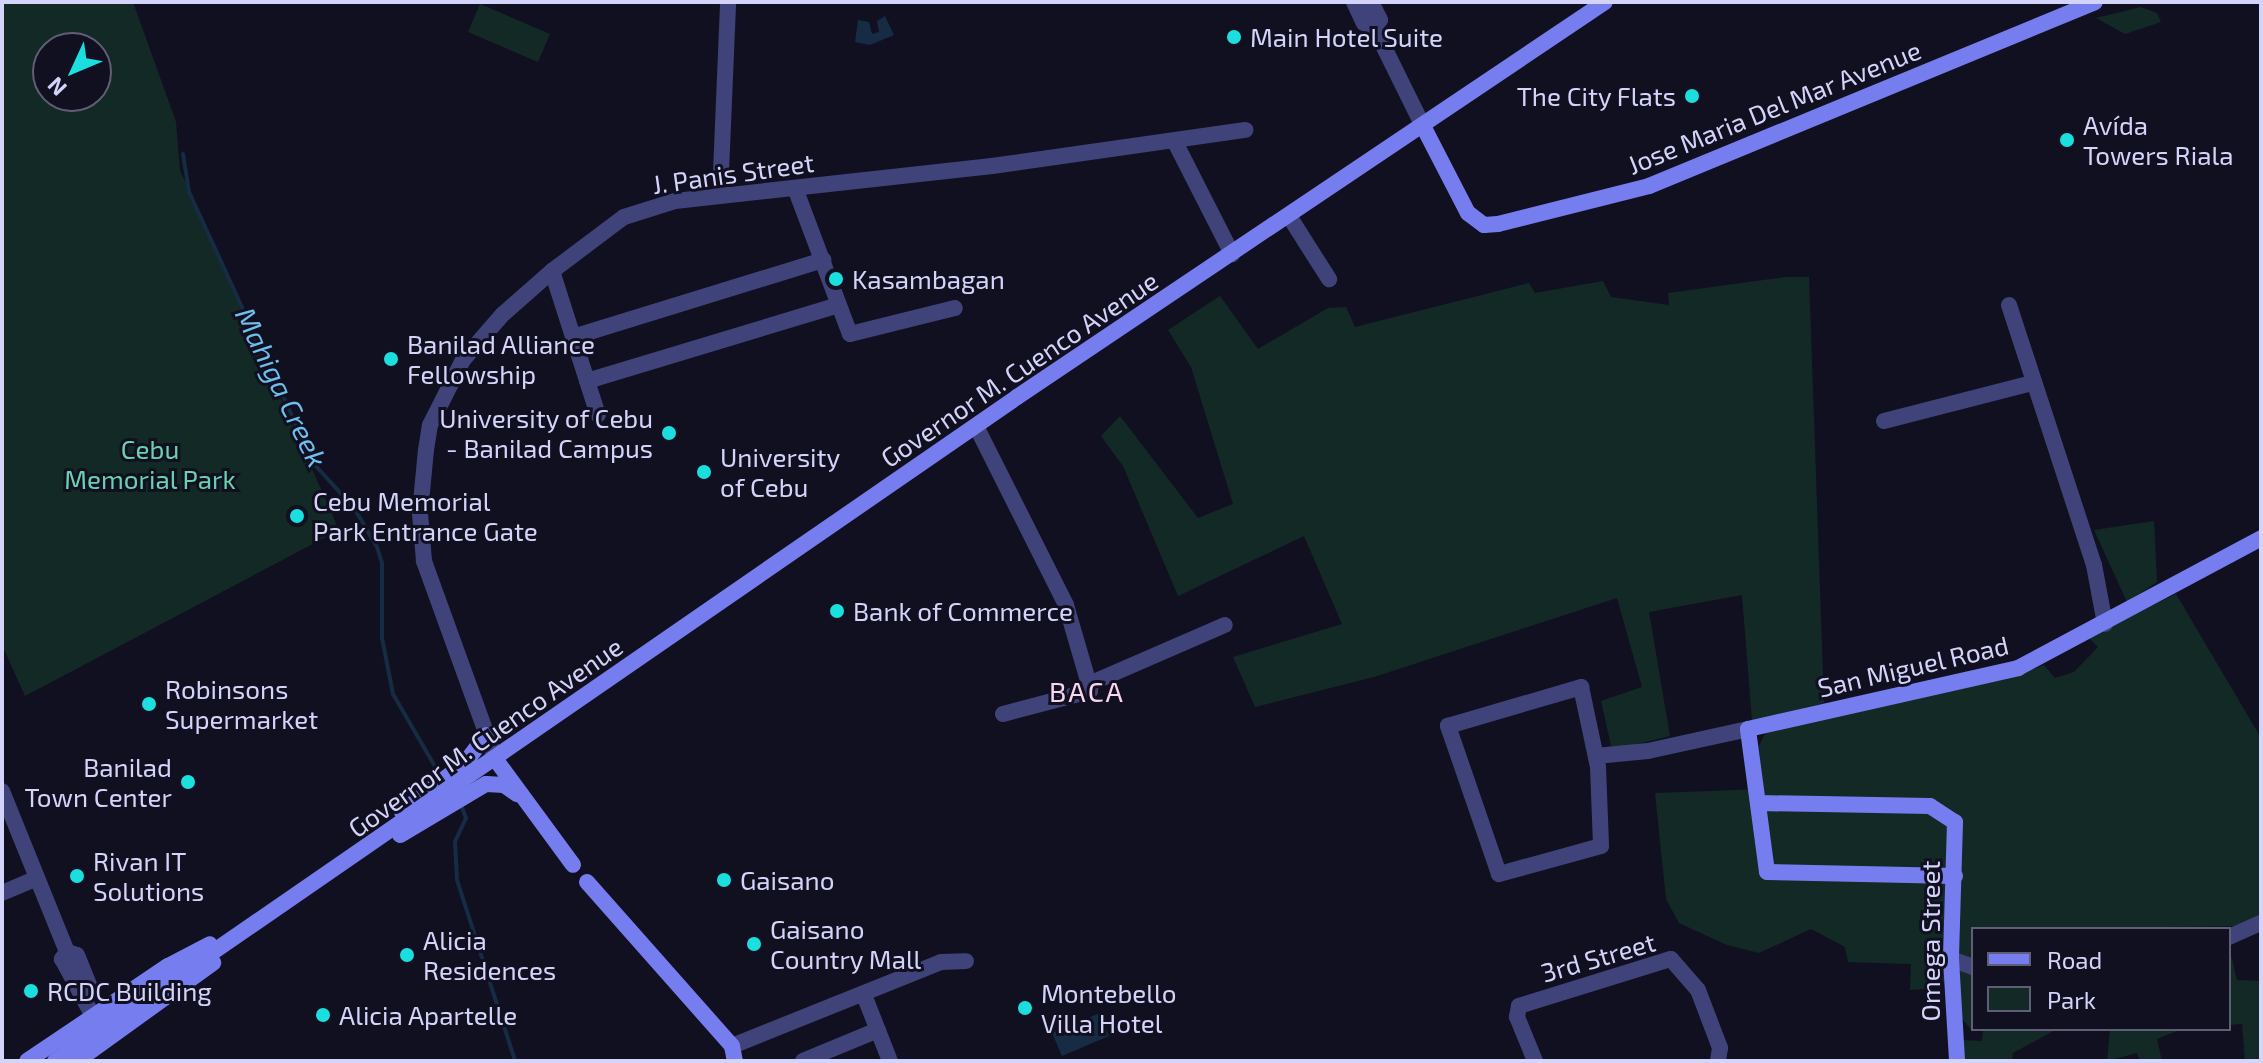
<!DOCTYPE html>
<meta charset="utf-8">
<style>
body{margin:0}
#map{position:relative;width:2263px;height:1063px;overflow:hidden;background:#111020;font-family:"Exo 2",sans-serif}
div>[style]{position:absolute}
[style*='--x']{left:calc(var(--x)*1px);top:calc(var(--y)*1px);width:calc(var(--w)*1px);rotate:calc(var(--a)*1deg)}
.green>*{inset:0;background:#132926}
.water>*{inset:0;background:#152c44}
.stream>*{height:4px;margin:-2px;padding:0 2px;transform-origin:2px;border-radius:2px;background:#152c44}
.street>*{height:16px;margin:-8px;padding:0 8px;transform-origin:8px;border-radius:8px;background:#404379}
.secondary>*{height:16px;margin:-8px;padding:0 8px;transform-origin:8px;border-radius:8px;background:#767eef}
.dots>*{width:22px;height:22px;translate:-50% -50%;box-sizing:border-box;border:4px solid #111020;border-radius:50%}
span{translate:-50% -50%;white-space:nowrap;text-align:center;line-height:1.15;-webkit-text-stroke:6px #111020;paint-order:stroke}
.poi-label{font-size:26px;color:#d4d4fa}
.left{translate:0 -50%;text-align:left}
.right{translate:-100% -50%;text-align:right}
.street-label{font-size:26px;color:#d4d4fa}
.park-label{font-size:26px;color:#69d1ad}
.water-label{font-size:28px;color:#6ebfee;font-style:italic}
.neighbourhood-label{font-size:28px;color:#fad5f0;letter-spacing:2px}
.frame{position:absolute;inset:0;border:4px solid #d4d4fa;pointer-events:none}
.legend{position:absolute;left:1971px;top:927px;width:260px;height:104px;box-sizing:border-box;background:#111020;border:2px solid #5f5e77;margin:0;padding:10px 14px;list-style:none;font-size:24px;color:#d4d4fa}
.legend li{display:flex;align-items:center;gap:16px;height:40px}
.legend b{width:40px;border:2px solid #5f5e77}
.north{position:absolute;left:32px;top:32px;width:80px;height:80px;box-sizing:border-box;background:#111020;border:2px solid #5f5e77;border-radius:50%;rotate:226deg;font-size:22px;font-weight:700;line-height:32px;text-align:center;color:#d4d4fa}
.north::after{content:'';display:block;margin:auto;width:28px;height:36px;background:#1bdedf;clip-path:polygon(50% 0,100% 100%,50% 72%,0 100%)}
</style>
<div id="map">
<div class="green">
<i style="clip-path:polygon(evenodd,2px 2px,133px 2px,176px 122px,180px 170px,339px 530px,25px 696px,2px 645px,2px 2px,48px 48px,96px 48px,96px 96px,48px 96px,48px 48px)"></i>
<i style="clip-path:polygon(480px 4px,550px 34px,538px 62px,468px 32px)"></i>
<i style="clip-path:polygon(2141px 7px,2157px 13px,2161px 22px,2125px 34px,2096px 18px)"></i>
<i style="clip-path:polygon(1786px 277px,1809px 277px,1824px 703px,1752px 721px,1742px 595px,1649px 612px,1670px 736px,1612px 750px,1601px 701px,1642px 687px,1617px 598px,1374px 677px,1255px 707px,1233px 657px,1342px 624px,1304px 536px,1178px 596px,1123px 466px,1101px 436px,1120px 416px,1198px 518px,1233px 504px,1191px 367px,1168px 330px,1220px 296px,1258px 349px,1328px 308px,1346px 307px,1355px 327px,1529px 283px,1535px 293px,1603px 281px,1611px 297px,1669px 305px,1668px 293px)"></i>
<i style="clip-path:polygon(2154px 521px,2157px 582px,2127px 602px,2094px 530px)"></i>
<i style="clip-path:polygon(2176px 594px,2261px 738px,2261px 926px,1973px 929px,1973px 1029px,2057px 1029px,2013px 1053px,2012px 1061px,1963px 1061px,1962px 1040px,1982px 1041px,1983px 1031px,1972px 1031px,1958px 1013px,1958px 989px,1940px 980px,1927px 981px,1927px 989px,1910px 990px,1911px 964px,1848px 962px,1845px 947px,1811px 929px,1759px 953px,1727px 945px,1679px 923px,1666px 899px,1655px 793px,1762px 789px,1759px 746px,1767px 730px,2007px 679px,2044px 665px,2055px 678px,2074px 672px,2098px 647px,2088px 637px)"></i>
<i style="clip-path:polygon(2229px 947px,2237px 980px,2261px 981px,2261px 1061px,2245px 1061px,2242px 1024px,2229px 1025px)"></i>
<i style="clip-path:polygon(2110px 1029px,2182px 1029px,2157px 1039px,2162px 1061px,2140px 1061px,2137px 1053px,2107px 1061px)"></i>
</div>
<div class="water">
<i style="clip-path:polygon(885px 16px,894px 35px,870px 45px,855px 42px,858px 20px,869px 22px,872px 34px,879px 32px,877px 21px)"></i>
<i style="clip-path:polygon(1100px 1013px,1109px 1036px,1062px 1056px,1052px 1033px)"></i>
</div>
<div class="stream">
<i style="--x:183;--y:154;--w:38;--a:81"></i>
<i style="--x:189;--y:192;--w:299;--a:65.3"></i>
<i style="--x:314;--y:464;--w:59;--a:47.7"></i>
<i style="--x:354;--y:508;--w:45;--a:59.5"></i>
<i style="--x:377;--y:547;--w:17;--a:73"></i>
<i style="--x:382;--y:563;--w:75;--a:90"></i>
<i style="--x:382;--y:638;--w:57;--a:78.9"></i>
<i style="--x:393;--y:694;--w:94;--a:59.9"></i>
<i style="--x:461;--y:805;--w:14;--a:69"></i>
<i style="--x:466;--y:818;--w:26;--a:115"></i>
<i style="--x:455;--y:842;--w:38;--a:87"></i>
<i style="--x:457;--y:880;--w:190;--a:72.2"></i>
</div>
<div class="street">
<i style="--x:1354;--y:2;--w:23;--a:65"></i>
<i style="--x:1364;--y:23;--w:11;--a:22"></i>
<i style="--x:1374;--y:27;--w:110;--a:63.7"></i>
<i style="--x:1371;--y:2;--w:20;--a:63"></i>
<i style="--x:1380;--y:20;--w:9;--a:131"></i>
<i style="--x:1175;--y:142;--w:126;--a:63"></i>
<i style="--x:795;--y:188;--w:156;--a:69.4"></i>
<i style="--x:850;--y:334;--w:108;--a:-13.9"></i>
<i style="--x:720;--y:196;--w:194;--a:-87.6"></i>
<i style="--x:1289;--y:216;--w:75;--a:57.6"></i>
<i style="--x:552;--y:271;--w:151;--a:72.3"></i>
<i style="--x:2009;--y:305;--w:274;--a:71.9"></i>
<i style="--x:2094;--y:565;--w:60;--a:79.4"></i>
<i style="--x:573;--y:337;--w:262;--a:-17.1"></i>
<i style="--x:587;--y:381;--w:262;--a:-16.8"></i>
<i style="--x:1884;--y:421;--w:153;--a:-14.4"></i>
<i style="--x:976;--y:426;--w:200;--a:63.3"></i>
<i style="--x:1066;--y:605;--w:82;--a:73.8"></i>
<i style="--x:1089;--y:684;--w:7;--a:82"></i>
<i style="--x:1090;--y:691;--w:90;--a:165.2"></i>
<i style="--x:1089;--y:684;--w:148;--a:-23.5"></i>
<i style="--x:1581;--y:687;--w:82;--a:78"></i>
<i style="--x:1598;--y:767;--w:79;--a:87.8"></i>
<i style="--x:1601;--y:846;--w:106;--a:164.6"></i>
<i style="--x:1499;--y:874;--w:157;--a:-109"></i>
<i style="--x:1448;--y:726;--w:139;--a:-16.3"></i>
<i style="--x:1596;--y:756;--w:52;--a:-5.5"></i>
<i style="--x:1648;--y:751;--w:102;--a:-12.4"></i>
<i style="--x:496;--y:760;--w:212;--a:-109.9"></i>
<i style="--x:424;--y:561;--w:48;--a:-94.8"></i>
<i style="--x:420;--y:513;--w:63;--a:-84.6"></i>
<i style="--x:426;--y:450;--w:25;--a:-81"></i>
<i style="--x:430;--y:425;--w:73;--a:-63.1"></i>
<i style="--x:463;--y:360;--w:60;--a:-49.1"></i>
<i style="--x:502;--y:315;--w:67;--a:-41.3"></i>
<i style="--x:552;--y:271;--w:90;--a:-36.9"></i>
<i style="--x:624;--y:217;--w:53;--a:-17.4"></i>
<i style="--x:675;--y:201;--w:319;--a:-6.3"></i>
<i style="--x:992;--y:166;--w:256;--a:-8.1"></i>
<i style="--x:2;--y:791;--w:174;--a:68"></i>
<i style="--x:67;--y:952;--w:9;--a:126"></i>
<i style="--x:62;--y:959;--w:65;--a:61.5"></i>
<i style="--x:2;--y:893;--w:38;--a:-23"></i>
<i style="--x:2229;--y:937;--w:35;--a:-24"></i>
<i style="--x:67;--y:952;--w:10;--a:17"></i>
<i style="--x:77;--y:955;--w:38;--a:68"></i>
<i style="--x:91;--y:990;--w:10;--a:127"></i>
<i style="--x:1951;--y:959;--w:23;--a:20"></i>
<i style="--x:864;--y:995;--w:71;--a:68.5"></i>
<i style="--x:732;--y:1046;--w:225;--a:-21.9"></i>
<i style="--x:941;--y:962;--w:25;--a:-2"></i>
<i style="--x:803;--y:1061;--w:81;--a:-22.5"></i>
<i style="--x:1535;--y:1061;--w:48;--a:-112.2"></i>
<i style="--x:1517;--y:1017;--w:11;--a:-80"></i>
<i style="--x:1519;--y:1006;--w:159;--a:-17.2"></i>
<i style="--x:1671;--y:959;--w:41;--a:48.9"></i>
<i style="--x:1698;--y:990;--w:62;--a:69.2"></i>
<i style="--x:1720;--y:1048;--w:13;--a:99"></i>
</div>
<div class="secondary">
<i style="--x:1423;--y:126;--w:98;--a:62.7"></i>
<i style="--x:1468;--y:213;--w:20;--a:37"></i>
<i style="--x:1484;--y:225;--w:14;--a:-4"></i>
<i style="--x:1498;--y:224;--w:156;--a:-14.1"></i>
<i style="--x:1649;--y:186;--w:482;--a:-22.4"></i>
<i style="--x:496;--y:760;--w:130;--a:53.7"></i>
<i style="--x:1758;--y:803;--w:172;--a:1"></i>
<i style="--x:1930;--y:806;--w:30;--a:33"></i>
<i style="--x:1955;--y:822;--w:137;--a:91.7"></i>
<i style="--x:1951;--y:959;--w:102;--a:86.6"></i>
<i style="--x:402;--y:812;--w:80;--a:-37.9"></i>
<i style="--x:465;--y:763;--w:35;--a:-53"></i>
<i style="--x:400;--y:835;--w:100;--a:-30.7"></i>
<i style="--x:486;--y:784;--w:18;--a:3"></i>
<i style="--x:504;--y:785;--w:16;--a:35"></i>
<i style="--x:1955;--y:876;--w:188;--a:-178.8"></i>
<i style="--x:1767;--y:872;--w:144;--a:-97.6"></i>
<i style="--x:1748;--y:729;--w:277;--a:-12.7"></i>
<i style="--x:2018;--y:668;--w:276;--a:-28.1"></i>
<i style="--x:587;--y:882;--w:219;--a:48.5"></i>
<i style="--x:732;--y:1046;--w:15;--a:79"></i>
<i style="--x:27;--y:1061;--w:170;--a:-34"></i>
<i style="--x:168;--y:966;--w:47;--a:-27.6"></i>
<i style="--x:55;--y:1061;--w:1169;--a:-34.61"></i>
<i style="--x:1017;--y:397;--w:708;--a:-33.89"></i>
<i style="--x:77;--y:1061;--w:168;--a:-35.8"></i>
</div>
<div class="dots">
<i style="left:1234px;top:37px;background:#1bdedf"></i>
<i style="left:1692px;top:96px;background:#1bdedf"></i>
<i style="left:2067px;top:140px;background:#1bdedf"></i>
<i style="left:836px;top:279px;background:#1bdedf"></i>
<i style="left:391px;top:359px;background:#1bdedf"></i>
<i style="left:669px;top:433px;background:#1bdedf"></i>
<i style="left:704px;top:472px;background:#1bdedf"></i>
<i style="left:297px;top:516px;background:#1bdedf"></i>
<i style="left:837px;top:611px;background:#1bdedf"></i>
<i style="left:149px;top:704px;background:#1bdedf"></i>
<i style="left:188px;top:782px;background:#1bdedf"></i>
<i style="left:77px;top:876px;background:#1bdedf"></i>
<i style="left:724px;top:880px;background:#1bdedf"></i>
<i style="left:754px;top:944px;background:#1bdedf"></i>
<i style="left:407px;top:955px;background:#1bdedf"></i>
<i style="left:31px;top:991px;background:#1bdedf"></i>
<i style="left:1025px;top:1008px;background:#1bdedf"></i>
<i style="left:323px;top:1015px;background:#1bdedf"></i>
</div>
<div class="poi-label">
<span class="left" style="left:1250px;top:37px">Main Hotel Suite</span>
<span class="right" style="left:1676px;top:96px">The City Flats</span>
<span class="left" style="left:2083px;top:140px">Avída<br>Towers Riala</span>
<span class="left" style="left:852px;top:279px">Kasambagan</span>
<span class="left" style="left:407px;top:359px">Banilad Alliance<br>Fellowship</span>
<span class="right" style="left:653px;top:433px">University of Cebu<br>- Banilad Campus</span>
<span class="left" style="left:720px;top:472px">University<br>of Cebu</span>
<span class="left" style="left:313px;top:516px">Cebu Memorial<br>Park Entrance Gate</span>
<span class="left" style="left:853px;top:611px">Bank of Commerce</span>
<span class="left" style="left:165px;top:704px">Robinsons<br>Supermarket</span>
<span class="right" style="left:172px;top:782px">Banilad<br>Town Center</span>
<span class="left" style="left:93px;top:876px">Rivan IT<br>Solutions</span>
<span class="left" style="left:740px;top:880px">Gaisano</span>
<span class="left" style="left:770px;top:944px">Gaisano<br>Country Mall</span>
<span class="left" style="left:423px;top:955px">Alicia<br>Residences</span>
<span class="left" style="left:47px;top:991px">RCDC Building</span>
<span class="left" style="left:1041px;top:1008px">Montebello<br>Villa Hotel</span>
<span class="left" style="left:339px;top:1015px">Alicia Apartelle</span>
</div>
<div class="street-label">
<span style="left:1774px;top:107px;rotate:-22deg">Jose Maria Del Mar Avenue</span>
<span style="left:733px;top:173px;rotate:-8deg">J. Panis Street</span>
<span style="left:1019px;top:369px;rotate:-34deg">Governor M. Cuenco Avenue</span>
<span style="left:1913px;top:666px;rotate:-13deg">San Miguel Road</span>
<span style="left:485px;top:737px;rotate:-35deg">Governor M. Cuenco Avenue</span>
<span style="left:1930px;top:941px;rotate:-90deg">Omega Street</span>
<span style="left:1598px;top:957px;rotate:-16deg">3rd Street</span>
</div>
<div class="park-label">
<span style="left:150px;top:464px">Cebu<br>Memorial Park</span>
</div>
<div class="water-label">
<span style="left:282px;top:387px;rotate:64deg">Mahiga Creek</span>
</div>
<div class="neighbourhood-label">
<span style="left:1087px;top:691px">BACA</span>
</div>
<div class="frame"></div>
<ul class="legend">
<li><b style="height:10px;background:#767eef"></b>Road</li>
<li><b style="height:22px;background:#132926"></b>Park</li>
</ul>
<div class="north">N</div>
</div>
